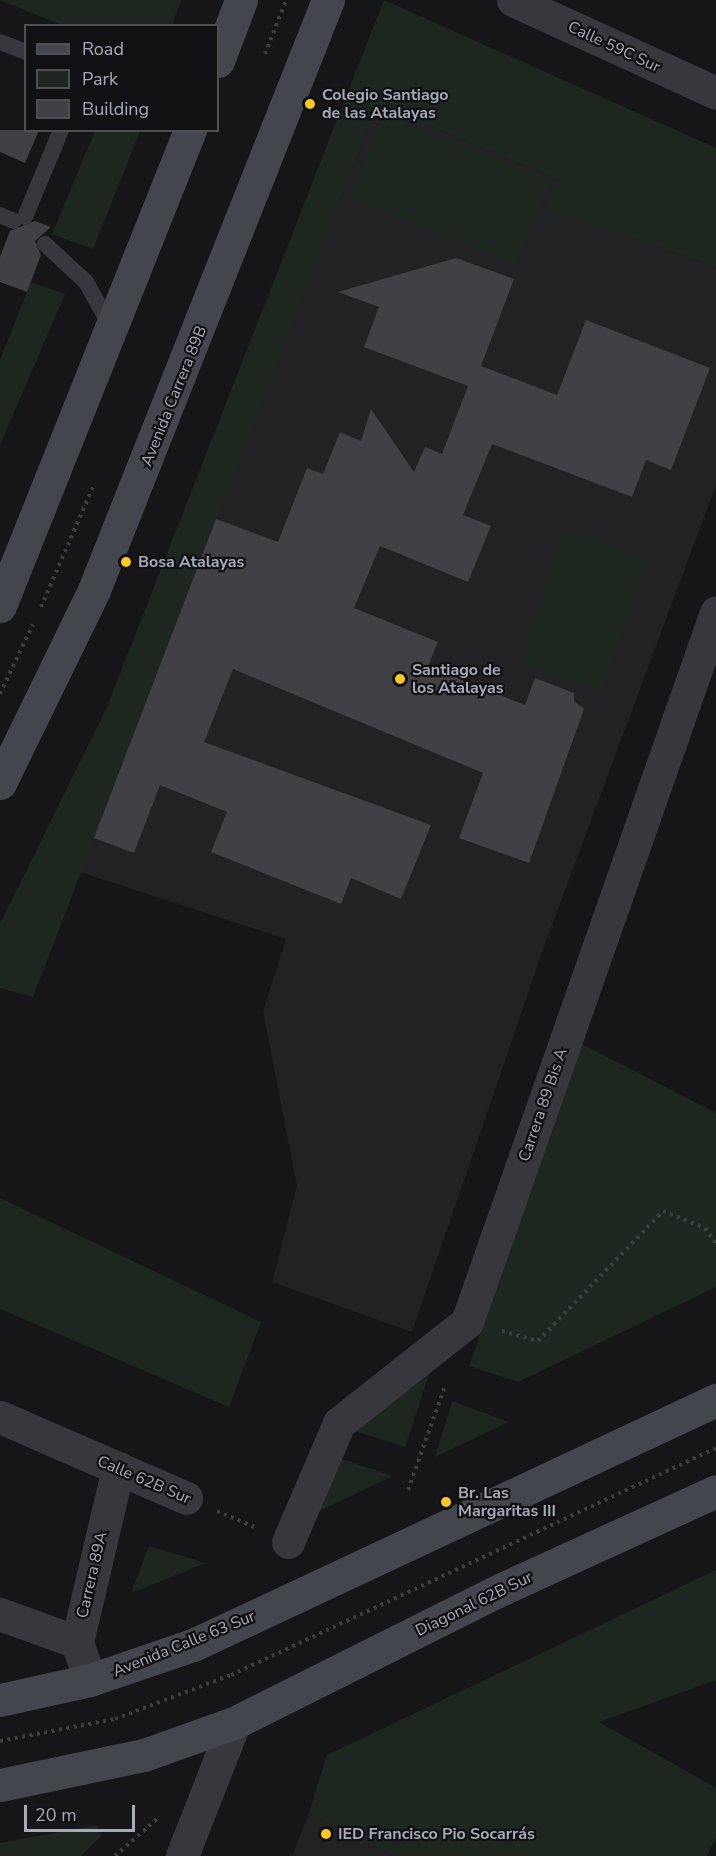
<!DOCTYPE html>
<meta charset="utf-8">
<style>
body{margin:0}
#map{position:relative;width:716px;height:1856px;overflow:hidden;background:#161618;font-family:"Nunito Sans",sans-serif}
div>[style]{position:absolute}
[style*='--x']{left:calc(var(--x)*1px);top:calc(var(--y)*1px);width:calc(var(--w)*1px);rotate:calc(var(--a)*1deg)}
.built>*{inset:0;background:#222225}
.green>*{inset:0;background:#1d271f}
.building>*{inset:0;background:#404045}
.path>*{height:4px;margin-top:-2px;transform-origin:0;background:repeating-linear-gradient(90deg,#3c3e45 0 3px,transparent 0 7.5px)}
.lane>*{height:16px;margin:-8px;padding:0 8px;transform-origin:8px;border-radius:8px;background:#37373d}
.street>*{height:33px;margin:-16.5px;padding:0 16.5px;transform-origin:16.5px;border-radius:16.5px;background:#37373d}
.secondary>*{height:33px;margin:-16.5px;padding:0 16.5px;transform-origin:16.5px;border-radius:16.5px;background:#44464e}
.dots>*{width:16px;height:16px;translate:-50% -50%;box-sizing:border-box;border:3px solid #111113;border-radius:50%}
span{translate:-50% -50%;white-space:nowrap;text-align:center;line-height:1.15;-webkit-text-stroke:4.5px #111113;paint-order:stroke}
.street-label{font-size:16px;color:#a7abb9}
.poi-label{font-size:16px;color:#a7abb9;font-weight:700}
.left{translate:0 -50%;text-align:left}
.legend{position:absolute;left:24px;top:24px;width:195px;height:108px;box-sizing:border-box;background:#111113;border:2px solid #4d4f55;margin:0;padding:8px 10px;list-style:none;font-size:18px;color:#a7abb9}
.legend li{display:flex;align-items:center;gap:12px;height:30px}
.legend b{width:30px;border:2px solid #4d4f55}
.scale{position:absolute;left:24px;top:1805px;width:111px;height:27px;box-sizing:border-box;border:3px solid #a7abb9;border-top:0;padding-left:8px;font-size:18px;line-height:21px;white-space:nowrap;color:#a7abb9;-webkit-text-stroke:4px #111113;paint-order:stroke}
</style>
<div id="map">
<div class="built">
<i style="clip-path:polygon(377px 104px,559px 180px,548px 209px,716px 267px,716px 485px,545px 944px,412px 1332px,272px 1282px,297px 1186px,263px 1011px,286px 939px,80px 872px)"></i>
<i style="clip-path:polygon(309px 1813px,394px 1856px,292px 1856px)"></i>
</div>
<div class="green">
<i style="clip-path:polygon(0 0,181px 0,172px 25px,64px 26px)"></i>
<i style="clip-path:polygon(384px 0,716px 148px,716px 267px,547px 209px,559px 180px,377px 104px,33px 997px,0 988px,0 924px,107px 707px)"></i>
<i style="clip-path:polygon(384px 114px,550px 180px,516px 264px,350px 198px)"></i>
<i style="clip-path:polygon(95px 131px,140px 131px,93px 249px,52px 234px)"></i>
<i style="clip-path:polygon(31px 282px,65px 294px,0 445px,0 360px)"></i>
<i style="clip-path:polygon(564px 530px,648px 559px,602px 691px,518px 663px)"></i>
<i style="clip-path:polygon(582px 1044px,716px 1113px,716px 1287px,518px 1382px,469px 1366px)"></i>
<i style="clip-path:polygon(0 1198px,261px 1322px,229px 1407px,0 1309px)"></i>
<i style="clip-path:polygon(431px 1368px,405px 1447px,352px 1430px)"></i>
<i style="clip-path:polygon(452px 1401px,509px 1422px,435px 1457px)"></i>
<i style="clip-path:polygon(339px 1458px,393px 1476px,311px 1515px)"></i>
<i style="clip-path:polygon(149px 1546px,206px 1563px,131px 1593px)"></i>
<i style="clip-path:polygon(716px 1570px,716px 1680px,599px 1722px,716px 1788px,716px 1838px,707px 1856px,394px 1856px,309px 1813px,327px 1755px)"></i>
<i style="clip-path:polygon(97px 1825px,101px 1836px,81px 1856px,0 1856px,0 1843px)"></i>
</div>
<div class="building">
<i style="clip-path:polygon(0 130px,39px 130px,25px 163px,0 152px)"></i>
<i style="clip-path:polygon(35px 221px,51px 227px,35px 241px,41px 255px,27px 292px,0 282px,0 257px,10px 231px)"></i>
<i style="clip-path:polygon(456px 258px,514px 279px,481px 366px,557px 395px,586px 320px,710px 368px,671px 470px,646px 460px,632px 497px,492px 444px,463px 515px,491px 526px,468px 582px,380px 546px,354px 608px,438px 642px,428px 666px,525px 705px,535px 678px,574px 693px,574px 701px,584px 709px,529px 863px,459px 838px,483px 773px,233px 669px,204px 742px,431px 825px,401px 899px,351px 878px,341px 904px,211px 852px,227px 812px,160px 785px,134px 853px,94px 838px,216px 519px,278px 542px,307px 468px,323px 474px,340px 432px,361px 441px,371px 409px,414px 472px,425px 447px,442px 454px,468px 386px,364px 347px,379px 307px,338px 292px)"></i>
</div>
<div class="path">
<i style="--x:265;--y:54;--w:58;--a:-68.7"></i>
<i style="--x:41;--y:607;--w:131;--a:-66.6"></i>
<i style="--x:0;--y:694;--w:77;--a:-64.8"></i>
<i style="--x:502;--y:1331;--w:37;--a:16"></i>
<i style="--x:538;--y:1341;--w:180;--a:-46.1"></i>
<i style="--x:663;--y:1211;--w:45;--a:22"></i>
<i style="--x:705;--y:1228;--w:19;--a:55"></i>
<i style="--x:408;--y:1490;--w:110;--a:-70.4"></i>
<i style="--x:217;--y:1511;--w:43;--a:23"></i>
<i style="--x:0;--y:1741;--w:117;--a:-10.8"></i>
<i style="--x:115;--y:1719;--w:124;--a:-20.8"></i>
<i style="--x:231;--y:1675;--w:535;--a:-25.08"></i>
<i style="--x:115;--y:1856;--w:56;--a:-41.4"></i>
</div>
<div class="lane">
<i style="--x:0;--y:42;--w:28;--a:21"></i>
<i style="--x:0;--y:215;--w:15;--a:23"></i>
<i style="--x:25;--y:217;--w:94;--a:-67.5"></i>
<i style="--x:45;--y:244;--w:56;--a:42.8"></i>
<i style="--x:86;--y:282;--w:51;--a:60.9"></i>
</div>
<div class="street">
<i style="--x:513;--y:0;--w:223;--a:24.6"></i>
<i style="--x:0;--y:1417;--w:203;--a:23.5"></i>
<i style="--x:288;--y:1542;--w:129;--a:-66.8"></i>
<i style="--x:339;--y:1423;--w:163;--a:-38.3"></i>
<i style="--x:467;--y:1322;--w:752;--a:-70.67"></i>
<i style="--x:0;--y:1614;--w:82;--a:20"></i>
<i style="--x:90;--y:1680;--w:40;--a:-108.9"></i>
<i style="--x:77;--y:1642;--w:179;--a:-76.7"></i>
<i style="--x:182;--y:1856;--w:143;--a:-68.6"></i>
</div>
<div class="secondary">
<i style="--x:218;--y:61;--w:65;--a:-69.3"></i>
<i style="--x:0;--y:606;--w:513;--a:-68.24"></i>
<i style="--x:0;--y:783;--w:215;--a:-64"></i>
<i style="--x:94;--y:590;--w:635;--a:-68.37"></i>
<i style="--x:0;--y:1700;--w:92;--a:-12.5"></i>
<i style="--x:90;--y:1680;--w:109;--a:-18.8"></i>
<i style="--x:193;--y:1645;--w:578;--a:-25.1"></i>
<i style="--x:0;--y:1785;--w:147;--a:-11.8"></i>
<i style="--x:144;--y:1755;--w:96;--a:-19.6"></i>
<i style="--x:234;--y:1723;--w:300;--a:-26.6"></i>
<i style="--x:502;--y:1589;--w:235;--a:-24.6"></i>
</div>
<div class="dots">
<i style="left:310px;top:104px;background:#ffc627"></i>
<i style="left:126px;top:562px;background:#ffc627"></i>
<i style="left:400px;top:679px;background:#ffc627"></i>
<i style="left:446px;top:1502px;background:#ffc627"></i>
<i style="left:326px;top:1834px;background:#ffc627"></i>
</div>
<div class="street-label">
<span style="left:614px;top:47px;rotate:25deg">Calle 59C Sur</span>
<span style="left:174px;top:396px;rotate:-68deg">Avenida Carrera 89B</span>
<span style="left:543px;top:1105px;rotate:-71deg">Carrera 89 Bis A</span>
<span style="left:144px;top:1480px;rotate:23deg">Calle 62B Sur</span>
<span style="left:92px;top:1575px;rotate:-77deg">Carrera 89A</span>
<span style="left:474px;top:1604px;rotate:-26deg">Diagonal 62B Sur</span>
<span style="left:184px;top:1644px;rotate:-22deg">Avenida Calle 63 Sur</span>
</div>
<div class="poi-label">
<span class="left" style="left:322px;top:104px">Colegio Santiago<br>de las Atalayas</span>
<span class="left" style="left:138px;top:562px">Bosa Atalayas</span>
<span class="left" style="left:412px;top:679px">Santiago de<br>los Atalayas</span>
<span class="left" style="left:458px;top:1502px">Br. Las<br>Margaritas III</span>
<span class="left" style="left:338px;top:1834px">IED Francisco Pio Socarrás</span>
</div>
<ul class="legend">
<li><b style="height:8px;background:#44464e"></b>Road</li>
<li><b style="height:16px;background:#1d271f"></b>Park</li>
<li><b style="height:16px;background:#404045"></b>Building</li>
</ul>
<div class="scale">20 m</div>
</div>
